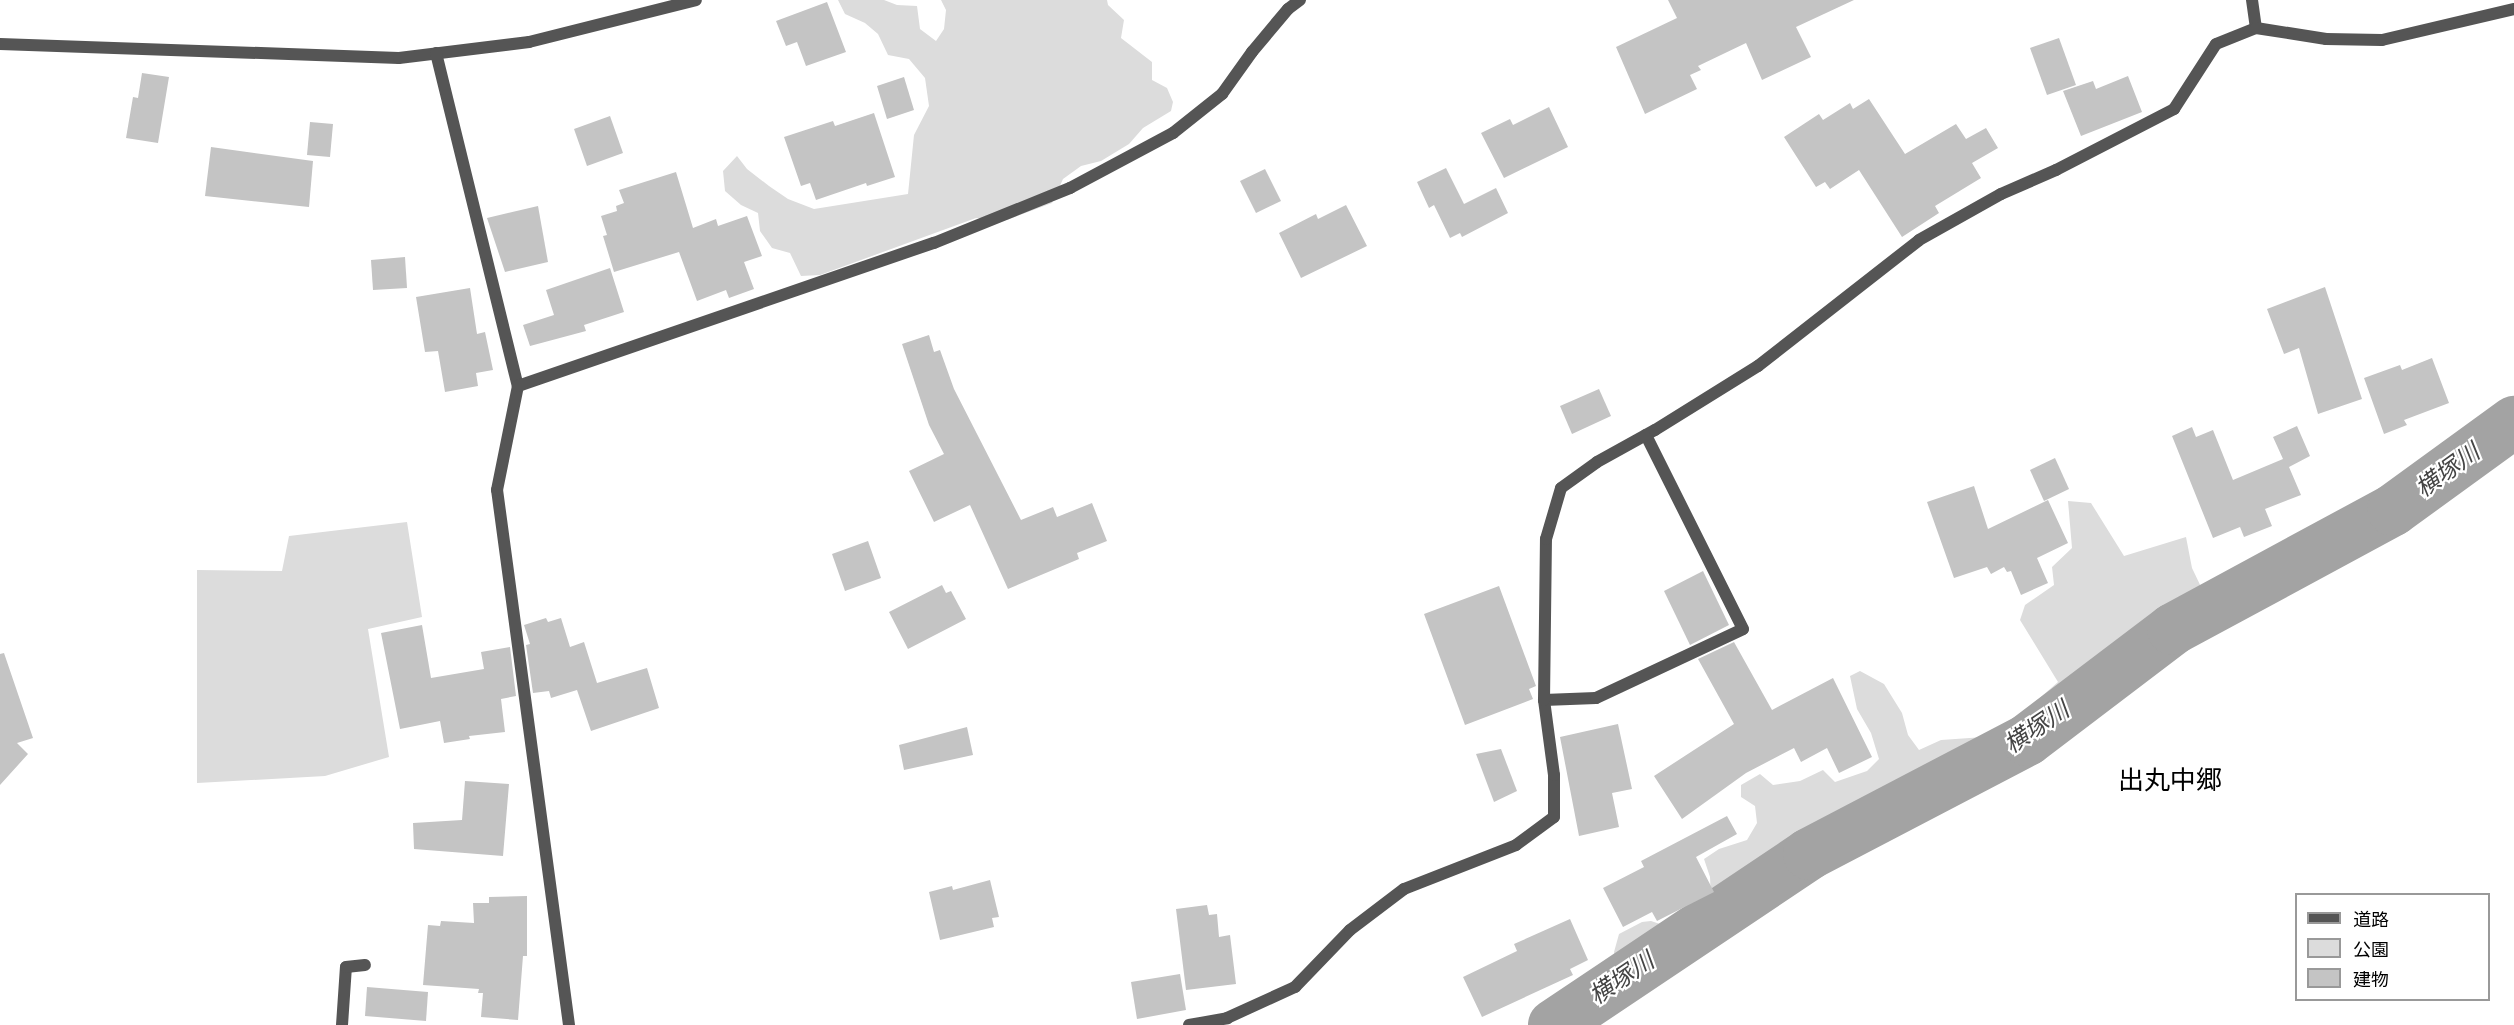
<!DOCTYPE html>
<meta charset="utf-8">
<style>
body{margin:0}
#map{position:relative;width:2514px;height:1025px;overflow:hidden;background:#fff;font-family:Karla,"Noto Sans JP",sans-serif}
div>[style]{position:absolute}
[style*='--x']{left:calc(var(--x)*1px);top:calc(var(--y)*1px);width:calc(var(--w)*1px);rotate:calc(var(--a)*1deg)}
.green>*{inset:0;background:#dcdcdc}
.river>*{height:52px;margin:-26px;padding:0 26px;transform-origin:26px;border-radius:26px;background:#a3a3a3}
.building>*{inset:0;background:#c4c4c4}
.lane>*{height:12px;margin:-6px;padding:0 6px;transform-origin:6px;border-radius:6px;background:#555}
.street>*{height:12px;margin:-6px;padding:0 6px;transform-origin:6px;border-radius:6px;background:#555}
span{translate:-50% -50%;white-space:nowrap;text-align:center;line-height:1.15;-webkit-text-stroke:4.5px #fff;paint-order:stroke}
.water-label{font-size:24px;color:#444;font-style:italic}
.quarter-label{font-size:26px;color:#000}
.legend{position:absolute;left:2295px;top:893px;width:195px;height:108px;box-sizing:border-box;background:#fff;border:2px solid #999;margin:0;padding:8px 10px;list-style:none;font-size:18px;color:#000}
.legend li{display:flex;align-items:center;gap:12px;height:30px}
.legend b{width:30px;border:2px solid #999}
</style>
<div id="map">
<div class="green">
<i style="clip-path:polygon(838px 0,884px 0,897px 5px,917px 6px,920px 29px,936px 41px,944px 29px,946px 10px,941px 0,1107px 0,1108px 5px,1124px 20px,1121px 38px,1152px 62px,1152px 80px,1167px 88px,1173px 102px,1171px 111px,1143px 128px,1129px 144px,1101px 161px,1081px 166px,1063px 179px,1052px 203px,1007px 220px,976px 218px,820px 275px,801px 276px,790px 253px,772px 248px,760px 231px,758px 213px,741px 205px,725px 191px,723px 171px,737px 156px,747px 169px,769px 186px,788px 199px,814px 209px,908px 194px,914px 135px,929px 106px,925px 78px,909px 59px,888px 55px,878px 34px,865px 23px,845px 14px)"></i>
<i style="clip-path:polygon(2068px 501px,2091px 503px,2124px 556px,2186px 537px,2192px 568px,2203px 591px,2197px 622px,2130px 669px,2097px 672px,2013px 739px,1951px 772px,1828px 828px,1803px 845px,1775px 885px,1753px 907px,1722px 922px,1669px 956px,1653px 971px,1640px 977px,1618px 971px,1614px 952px,1619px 934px,1642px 922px,1651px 921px,1660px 924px,1711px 899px,1710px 877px,1704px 859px,1719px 849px,1747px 840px,1757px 823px,1755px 806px,1741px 797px,1741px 785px,1760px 774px,1773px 785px,1800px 781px,1823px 770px,1835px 782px,1867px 771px,1879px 759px,1871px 733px,1857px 709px,1850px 676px,1860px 671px,1884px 684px,1902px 713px,1908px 735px,1919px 750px,1941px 740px,1984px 737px,2011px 723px,2058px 682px,2020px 620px,2025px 605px,2054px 585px,2052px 567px,2072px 548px)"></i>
<i style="clip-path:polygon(407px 522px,422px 617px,368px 629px,389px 757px,325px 776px,197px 783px,197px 570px,282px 571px,289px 536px)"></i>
</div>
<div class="river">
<i style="--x:1554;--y:1025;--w:307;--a:-33.8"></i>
<i style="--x:1809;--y:854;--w:246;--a:-27.6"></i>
<i style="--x:2027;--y:740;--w:183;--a:-37.2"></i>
<i style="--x:2173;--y:629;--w:250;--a:-28.4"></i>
<i style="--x:2393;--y:510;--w:150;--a:-36"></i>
</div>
<div class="building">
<i style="clip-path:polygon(1668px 0,1854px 0,1796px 27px,1811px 57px,1762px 80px,1746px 43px,1698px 66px,1701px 70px,1690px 75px,1697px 89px,1645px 114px,1616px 47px,1677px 18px)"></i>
<i style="clip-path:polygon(827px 2px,846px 52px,806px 66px,797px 42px,786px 46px,776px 21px)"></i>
<i style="clip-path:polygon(2059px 38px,2076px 85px,2047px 95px,2030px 48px)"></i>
<i style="clip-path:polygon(142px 73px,169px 77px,158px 143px,126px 138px,133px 97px,138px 98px)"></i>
<i style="clip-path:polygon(2128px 76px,2142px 112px,2081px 136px,2063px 91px,2093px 81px,2096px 89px)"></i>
<i style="clip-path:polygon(904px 77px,914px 110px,887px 119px,877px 86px)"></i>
<i style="clip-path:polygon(1869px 99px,1905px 154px,1956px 124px,1966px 139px,1986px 128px,1998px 148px,1972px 163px,1981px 178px,1935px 206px,1939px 213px,1902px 237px,1859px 170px,1830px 189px,1825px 182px,1816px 187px,1784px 137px,1819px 114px,1823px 120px,1850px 103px,1853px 109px)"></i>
<i style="clip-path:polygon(1549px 107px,1568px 147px,1504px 178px,1481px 133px,1510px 119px,1513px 125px)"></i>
<i style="clip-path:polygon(874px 113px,895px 177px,867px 186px,866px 183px,816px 200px,810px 183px,801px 186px,784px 137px,833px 121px,835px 126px)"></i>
<i style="clip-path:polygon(610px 116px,623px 153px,587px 166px,574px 129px)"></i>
<i style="clip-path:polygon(310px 122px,333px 124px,330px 157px,307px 155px)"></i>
<i style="clip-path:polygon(211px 147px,313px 161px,309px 207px,205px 196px)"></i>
<i style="clip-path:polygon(1446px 168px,1464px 204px,1496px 188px,1508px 213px,1462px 237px,1460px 233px,1450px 238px,1434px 205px,1429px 208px,1417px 182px)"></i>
<i style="clip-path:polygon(1265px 169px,1281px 201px,1256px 213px,1240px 181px)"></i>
<i style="clip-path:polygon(676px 172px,693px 228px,716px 219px,718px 226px,747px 216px,762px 256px,744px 262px,754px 289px,729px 298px,726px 290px,697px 301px,679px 252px,614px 272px,603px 236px,607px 235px,601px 216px,617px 211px,616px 206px,624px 203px,619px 190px)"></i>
<i style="clip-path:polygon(1346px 205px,1367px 246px,1301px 278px,1279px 233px,1316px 214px,1318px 219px)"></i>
<i style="clip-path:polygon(538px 206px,548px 262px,505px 272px,487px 218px)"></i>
<i style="clip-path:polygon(405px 257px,407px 288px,373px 290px,371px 260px)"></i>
<i style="clip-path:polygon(610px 268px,624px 312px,584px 325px,586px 331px,530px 346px,523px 325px,554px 315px,546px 290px)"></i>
<i style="clip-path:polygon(2325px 287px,2362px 399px,2318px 414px,2299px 348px,2284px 354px,2267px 309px)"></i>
<i style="clip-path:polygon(470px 288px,477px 334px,485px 332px,493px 370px,476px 373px,478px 386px,445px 392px,438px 351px,425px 352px,416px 297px)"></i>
<i style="clip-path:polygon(929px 335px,934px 352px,940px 350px,954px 389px,1021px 520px,1053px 507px,1057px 517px,1092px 503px,1107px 541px,1077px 553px,1079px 559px,1008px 589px,970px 505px,934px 522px,909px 471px,944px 454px,929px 425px,902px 344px)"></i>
<i style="clip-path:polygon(2432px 358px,2449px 403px,2404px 420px,2407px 425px,2384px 434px,2364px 378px,2400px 365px,2402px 370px)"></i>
<i style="clip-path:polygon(1599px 389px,1611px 416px,1572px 434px,1560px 406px)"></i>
<i style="clip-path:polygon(2297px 426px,2310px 456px,2289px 467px,2301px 495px,2265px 509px,2272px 526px,2244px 537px,2240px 527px,2213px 538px,2172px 436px,2192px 427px,2196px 437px,2213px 430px,2233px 480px,2283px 459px,2273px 437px)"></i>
<i style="clip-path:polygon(2055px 458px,2069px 489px,2044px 501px,2030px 470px)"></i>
<i style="clip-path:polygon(1974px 486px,1988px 529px,2048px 500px,2068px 543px,2037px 558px,2048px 583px,2021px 595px,2011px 571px,2007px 572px,2004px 567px,1991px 574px,1987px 567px,1954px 578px,1927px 502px)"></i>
<i style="clip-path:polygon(868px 541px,881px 578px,845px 591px,832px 554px)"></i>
<i style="clip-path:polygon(1703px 571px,1729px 625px,1690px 645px,1664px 591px)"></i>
<i style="clip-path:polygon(942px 585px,946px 593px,951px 591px,966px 619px,908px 649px,889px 612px)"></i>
<i style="clip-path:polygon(1499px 586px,1536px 686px,1529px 689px,1533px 699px,1465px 725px,1424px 614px)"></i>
<i style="clip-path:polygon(546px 618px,548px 622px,561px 618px,570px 647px,584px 642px,597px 683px,647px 668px,659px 708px,591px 731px,577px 690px,551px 698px,549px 691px,533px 693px,526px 645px,530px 644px,524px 625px)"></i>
<i style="clip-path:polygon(422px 625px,431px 678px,484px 669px,481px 652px,510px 647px,516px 696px,501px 699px,505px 732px,469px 736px,470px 739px,444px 743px,440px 721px,400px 729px,381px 633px)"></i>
<i style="clip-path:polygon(1734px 642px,1772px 710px,1833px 678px,1872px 757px,1839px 773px,1827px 748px,1801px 762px,1794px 748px,1746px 773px,1682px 819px,1654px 776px,1734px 724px,1698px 659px)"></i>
<i style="clip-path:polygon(4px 653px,33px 738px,17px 743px,28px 754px,0 785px,0 654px)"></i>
<i style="clip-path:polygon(1618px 724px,1632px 789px,1612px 793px,1619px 827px,1579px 836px,1560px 737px)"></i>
<i style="clip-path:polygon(967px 727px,973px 755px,904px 770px,899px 745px)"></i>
<i style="clip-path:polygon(1501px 749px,1517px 791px,1494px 802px,1476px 754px)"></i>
<i style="clip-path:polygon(465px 781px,509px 784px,503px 856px,414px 849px,413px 823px,462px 820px)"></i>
<i style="clip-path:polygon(1727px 816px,1737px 834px,1696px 857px,1714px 892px,1657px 921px,1652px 912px,1623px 927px,1603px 888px,1644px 867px,1641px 861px)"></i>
<i style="clip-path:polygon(990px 880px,999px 917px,992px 918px,994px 927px,940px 940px,929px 892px,952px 886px,953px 890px)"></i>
<i style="clip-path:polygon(527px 896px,527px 956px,523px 956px,518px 1020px,481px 1017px,483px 993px,478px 993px,479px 989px,423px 985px,428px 925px,440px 926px,441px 921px,474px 923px,473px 903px,489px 903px,489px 897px)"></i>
<i style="clip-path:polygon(1207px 905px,1209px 915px,1217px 914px,1219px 937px,1230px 935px,1236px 984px,1186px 990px,1176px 909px)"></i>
<i style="clip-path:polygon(1570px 919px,1588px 960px,1570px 969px,1573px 975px,1482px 1017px,1463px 977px,1517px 951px,1514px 944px)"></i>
<i style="clip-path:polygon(1180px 974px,1186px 1010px,1137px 1019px,1131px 982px)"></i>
<i style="clip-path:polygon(367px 987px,428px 992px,426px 1021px,365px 1016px)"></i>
</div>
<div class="lane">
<i style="--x:1544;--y:700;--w:52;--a:-2.2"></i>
<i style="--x:1596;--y:698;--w:162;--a:-25.1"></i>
<i style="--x:1743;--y:629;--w:217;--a:-116.6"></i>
<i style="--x:342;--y:1025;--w:58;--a:-86.1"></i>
<i style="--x:346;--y:967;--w:19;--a:-6"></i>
</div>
<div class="street">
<i style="--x:2252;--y:0;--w:28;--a:82"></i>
<i style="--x:0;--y:44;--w:399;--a:2"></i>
<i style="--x:399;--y:58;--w:131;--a:-7"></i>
<i style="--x:529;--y:42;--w:172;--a:-14.1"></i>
<i style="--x:436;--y:53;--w:343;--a:76.2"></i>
<i style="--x:569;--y:1025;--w:540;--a:-97.66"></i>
<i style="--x:497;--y:490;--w:106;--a:-78.6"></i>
<i style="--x:518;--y:386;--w:440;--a:-19"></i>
<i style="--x:934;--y:243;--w:147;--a:-22"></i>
<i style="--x:1070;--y:188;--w:117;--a:-28.1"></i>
<i style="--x:1173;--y:133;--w:63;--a:-38.5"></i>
<i style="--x:1222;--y:94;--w:52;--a:-54.5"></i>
<i style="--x:1252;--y:52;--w:56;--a:-50.1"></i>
<i style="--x:1288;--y:9;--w:15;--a:-37"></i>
<i style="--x:1189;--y:1025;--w:39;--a:-10"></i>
<i style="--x:1227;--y:1018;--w:75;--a:-24.5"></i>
<i style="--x:1295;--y:987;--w:79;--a:-46"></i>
<i style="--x:1350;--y:930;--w:68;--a:-37.2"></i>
<i style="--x:1404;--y:889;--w:120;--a:-21.4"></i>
<i style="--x:1516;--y:845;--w:47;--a:-36.4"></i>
<i style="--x:1554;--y:817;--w:42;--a:-90"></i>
<i style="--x:1554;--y:775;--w:76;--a:-97.6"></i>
<i style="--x:1544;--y:700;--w:161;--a:-89.3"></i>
<i style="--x:1546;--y:539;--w:53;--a:-73.6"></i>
<i style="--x:1561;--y:488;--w:44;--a:-35.8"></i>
<i style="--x:1597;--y:462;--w:66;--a:-28.9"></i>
<i style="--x:1655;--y:430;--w:121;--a:-31.9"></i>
<i style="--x:1758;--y:366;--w:204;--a:-38"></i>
<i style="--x:1919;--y:240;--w:94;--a:-29.3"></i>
<i style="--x:2001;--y:194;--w:60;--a:-23.6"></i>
<i style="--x:2056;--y:170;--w:133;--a:-27.3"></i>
<i style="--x:2174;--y:109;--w:77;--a:-57.1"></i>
<i style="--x:2216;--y:44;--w:43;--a:-21.8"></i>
<i style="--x:2256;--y:28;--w:71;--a:8.9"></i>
<i style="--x:2326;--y:39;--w:56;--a:1"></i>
<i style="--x:2382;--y:40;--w:136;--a:-13.2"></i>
</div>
<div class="water-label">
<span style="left:2448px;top:471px;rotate:-36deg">横塚川</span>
<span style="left:2037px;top:728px;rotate:-34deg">横塚川</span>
<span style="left:1622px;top:979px;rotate:-34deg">横塚川</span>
</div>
<div class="quarter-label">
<span style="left:2170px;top:781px">出丸中郷</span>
</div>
<ul class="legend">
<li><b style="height:8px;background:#555"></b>道路</li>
<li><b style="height:16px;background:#dcdcdc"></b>公園</li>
<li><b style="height:16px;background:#c4c4c4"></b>建物</li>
</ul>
</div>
